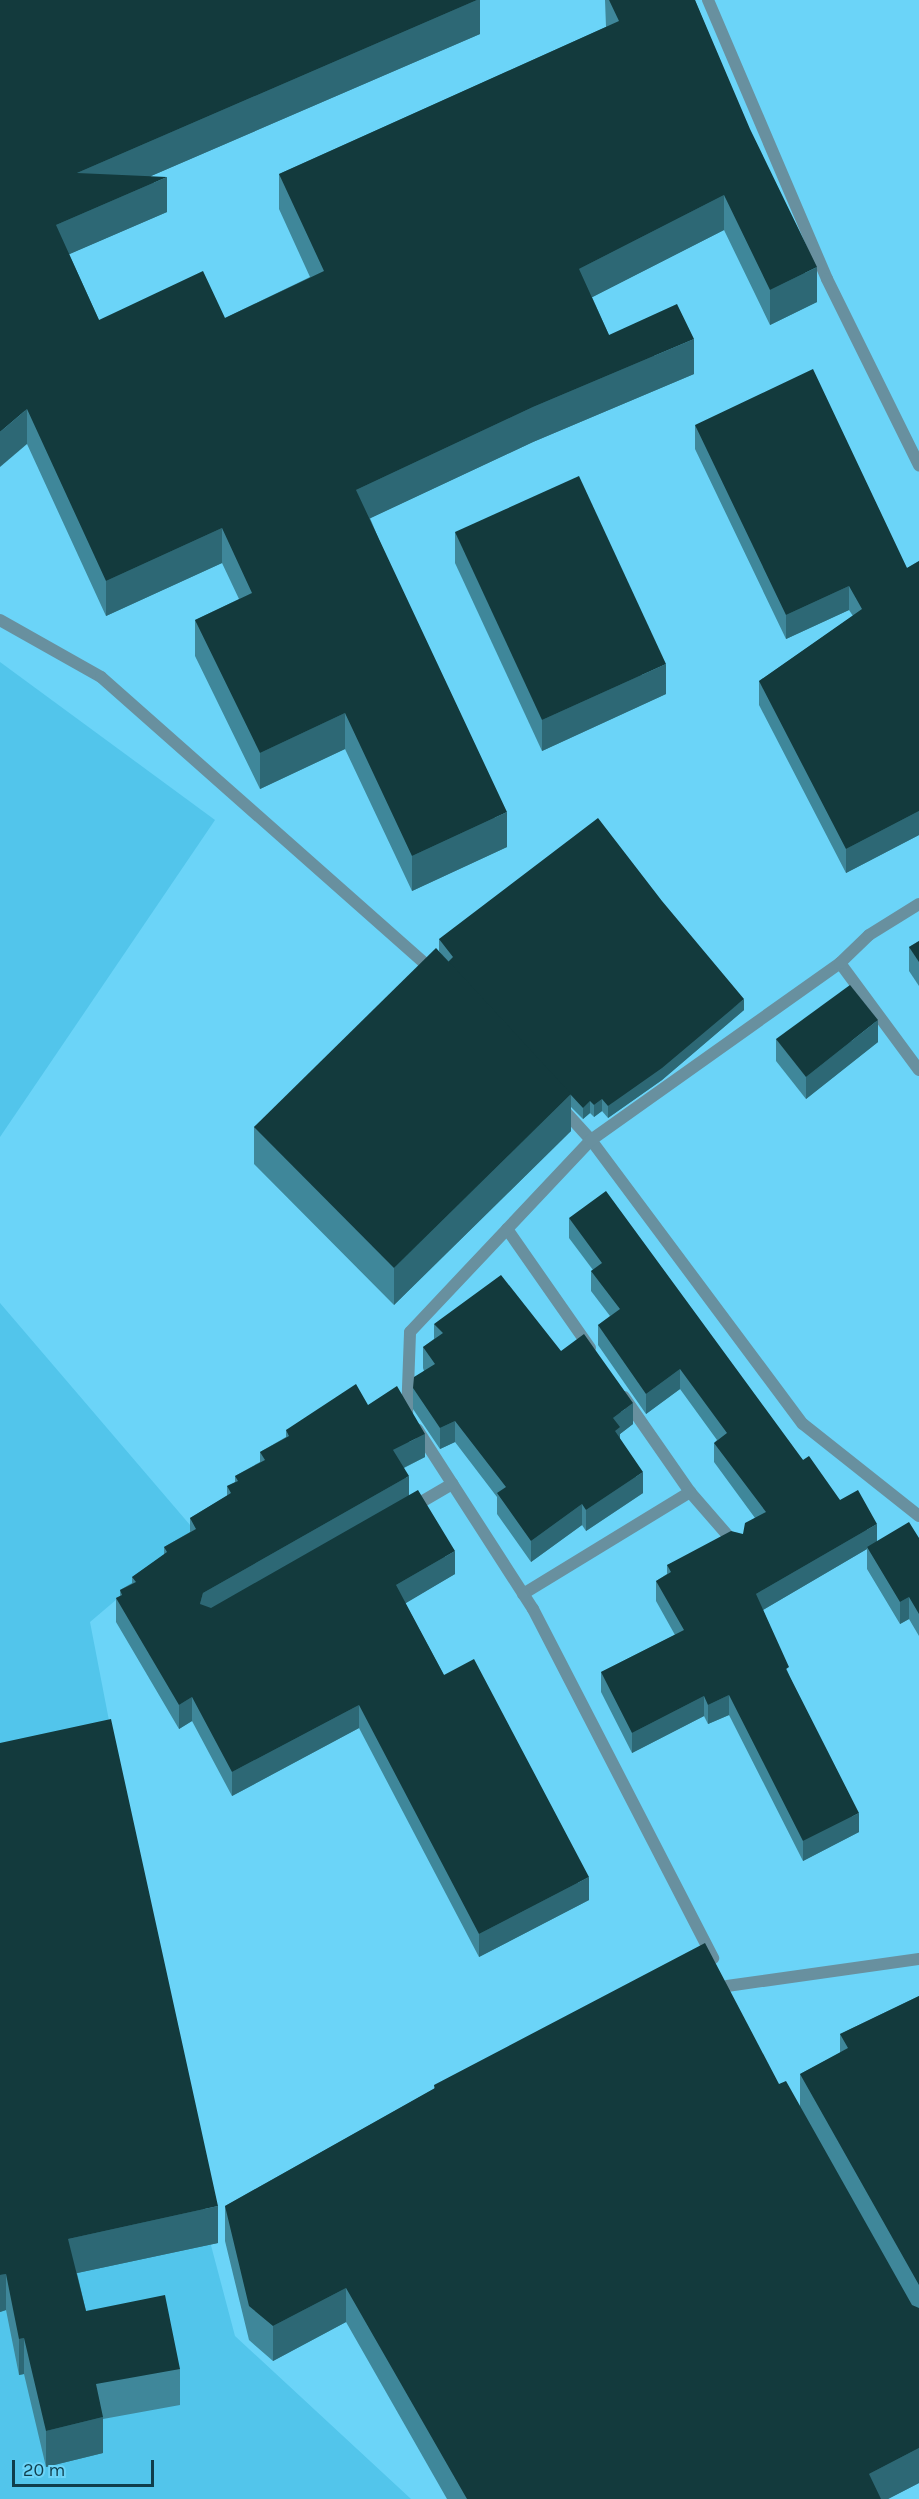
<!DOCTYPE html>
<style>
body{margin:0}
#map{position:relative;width:919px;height:2499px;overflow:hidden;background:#6bd4f8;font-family:Karla,sans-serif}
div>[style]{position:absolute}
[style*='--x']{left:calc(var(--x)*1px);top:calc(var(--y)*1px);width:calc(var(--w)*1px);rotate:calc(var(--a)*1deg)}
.built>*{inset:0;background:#52c5eb}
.service>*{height:12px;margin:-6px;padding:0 6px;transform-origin:6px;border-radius:6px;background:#68909f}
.minor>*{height:12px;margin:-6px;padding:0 6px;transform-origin:6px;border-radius:6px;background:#68909f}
.tertiary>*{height:12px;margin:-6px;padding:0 6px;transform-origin:6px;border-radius:6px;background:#68909f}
.wall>*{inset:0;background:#3f879a}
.shaded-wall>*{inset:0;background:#2d6875}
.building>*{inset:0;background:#133a3d}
span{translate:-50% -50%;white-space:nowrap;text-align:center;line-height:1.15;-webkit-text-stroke:6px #6bd4f8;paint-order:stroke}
.scale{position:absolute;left:12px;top:2460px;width:142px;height:27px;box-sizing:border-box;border:3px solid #0f3e4c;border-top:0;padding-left:8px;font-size:18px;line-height:21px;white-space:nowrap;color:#0f3e4c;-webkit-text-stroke:4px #6bd4f8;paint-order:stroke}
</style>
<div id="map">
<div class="built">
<i style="clip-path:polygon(0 662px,215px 820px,0 1137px)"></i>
<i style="clip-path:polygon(0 1303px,196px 1532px,90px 1622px,208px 2234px,235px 2336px,411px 2499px,0 2499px)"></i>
</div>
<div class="service">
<i style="--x:507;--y:1229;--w:145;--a:55.1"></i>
<i style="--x:624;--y:1397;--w:116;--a:55.2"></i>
<i style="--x:690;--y:1492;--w:72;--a:49"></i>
<i style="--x:411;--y:1508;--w:48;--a:-30.3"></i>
<i style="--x:523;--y:1594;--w:196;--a:-31.4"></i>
<i style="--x:727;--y:1986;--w:194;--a:-8"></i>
</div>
<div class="minor">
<i style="--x:0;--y:620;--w:116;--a:29.4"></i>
<i style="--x:101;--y:677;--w:443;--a:41.5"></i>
<i style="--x:840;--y:963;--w:133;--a:53.6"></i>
<i style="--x:562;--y:1108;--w:43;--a:47.8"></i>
<i style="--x:591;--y:1140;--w:354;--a:53.3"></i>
<i style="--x:803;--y:1424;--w:148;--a:38.4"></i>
<i style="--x:407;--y:1415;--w:83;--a:-87.9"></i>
<i style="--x:410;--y:1332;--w:264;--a:-46.7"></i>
<i style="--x:591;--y:1140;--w:305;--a:-35.4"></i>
<i style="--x:840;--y:963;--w:40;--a:-44"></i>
<i style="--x:869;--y:935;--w:59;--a:-31.8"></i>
<i style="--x:417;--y:1429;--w:214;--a:57.2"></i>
<i style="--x:533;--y:1609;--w:393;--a:62.7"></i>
</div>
<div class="tertiary">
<i style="--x:708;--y:0;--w:303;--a:66.9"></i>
<i style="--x:827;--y:279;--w:208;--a:63.7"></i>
</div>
<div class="wall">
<i style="clip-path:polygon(0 0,480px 0,480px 34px,151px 176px,167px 212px,69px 254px,99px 320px,225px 318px,310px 277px,279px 209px,279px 174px,606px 27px,605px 0,695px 0,817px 302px,770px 325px,724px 230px,592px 297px,609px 335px,694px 374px,533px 442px,370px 518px,507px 847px,412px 891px,345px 749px,260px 789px,195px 656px,195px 620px,239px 599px,222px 563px,106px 616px,27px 444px)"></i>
<i style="clip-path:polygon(695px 425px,907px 568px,919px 561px,919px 835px,846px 873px,759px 705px,759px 681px,853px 616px,849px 610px,786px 639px,695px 449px)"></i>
<i style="clip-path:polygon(455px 532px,666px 694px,542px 751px,455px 563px)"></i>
<i style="clip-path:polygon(439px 939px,744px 1010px,662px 1080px,608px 1118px,602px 1111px,594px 1117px,590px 1113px,583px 1119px,571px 1107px,571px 1131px,394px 1305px,254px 1164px,254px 1127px,446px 960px,439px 951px)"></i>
<i style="clip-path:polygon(919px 941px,919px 986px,909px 971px,909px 947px)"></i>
<i style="clip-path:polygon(776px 1039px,878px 1042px,806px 1099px,776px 1061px)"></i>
<i style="clip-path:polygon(569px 1218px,803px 1460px,877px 1541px,919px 1538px,919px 1636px,909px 1619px,900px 1624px,867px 1569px,867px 1549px,763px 1610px,789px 1675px,859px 1832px,803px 1861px,729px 1715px,708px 1724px,704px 1716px,632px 1753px,601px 1692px,601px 1672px,675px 1635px,656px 1601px,656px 1581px,667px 1574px,667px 1565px,743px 1534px,755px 1518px,714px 1462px,714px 1443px,717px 1440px,680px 1389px,646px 1414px,598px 1345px,598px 1325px,610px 1316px,591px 1291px,591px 1271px,593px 1270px,569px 1238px)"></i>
<i style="clip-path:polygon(434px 1324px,561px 1351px,633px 1424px,620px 1434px,620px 1439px,643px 1493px,586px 1531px,582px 1525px,531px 1562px,497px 1514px,497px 1497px,455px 1442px,440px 1449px,413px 1409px,413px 1388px,424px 1371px,423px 1368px,423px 1347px,434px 1339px)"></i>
<i style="clip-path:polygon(368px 1405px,425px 1457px,404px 1468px,409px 1495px,455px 1574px,405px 1603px,444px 1675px,589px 1900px,479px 1957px,359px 1728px,232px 1796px,192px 1721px,179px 1729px,116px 1622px,116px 1598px,120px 1596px,120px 1590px,132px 1583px,132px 1577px,164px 1555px,164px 1547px,190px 1532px,190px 1518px,227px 1496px,227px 1486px,235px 1482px,235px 1476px,260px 1462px,260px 1452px,286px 1437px,286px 1430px)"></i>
<i style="clip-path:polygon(0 1743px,218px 2243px,77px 2273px,86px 2311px,180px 2369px,180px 2405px,103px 2419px,103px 2453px,46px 2467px,24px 2374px,19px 2375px,6px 2310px,0 2312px)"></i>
<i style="clip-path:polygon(919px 1996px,919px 2483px,888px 2499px,447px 2499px,346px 2322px,273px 2361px,249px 2340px,225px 2241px,225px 2206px,434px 2089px,434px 2085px,779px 2084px,800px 2107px,800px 2074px,840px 2053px,840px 2034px)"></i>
</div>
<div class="shaded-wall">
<i style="clip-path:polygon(477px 0,480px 0,480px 34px,77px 208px,77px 173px)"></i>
<i style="clip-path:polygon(167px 177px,167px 212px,56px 260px,56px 225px)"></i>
<i style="clip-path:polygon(724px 195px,724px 230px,579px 304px,579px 269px)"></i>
<i style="clip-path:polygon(817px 267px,817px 302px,770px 325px,770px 290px)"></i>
<i style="clip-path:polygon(694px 339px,694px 374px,533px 442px,356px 525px,356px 490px,533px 407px)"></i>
<i style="clip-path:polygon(27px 409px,27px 444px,0 467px,0 432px)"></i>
<i style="clip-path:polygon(222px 528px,222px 563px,106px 616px,106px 581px)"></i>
<i style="clip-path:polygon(849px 586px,849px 610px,786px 639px,786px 615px)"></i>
<i style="clip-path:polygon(666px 664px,666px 694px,542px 751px,542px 720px)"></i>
<i style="clip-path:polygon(345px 713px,345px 749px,260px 789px,260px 753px)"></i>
<i style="clip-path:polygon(919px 811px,919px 835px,846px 873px,846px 849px)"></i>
<i style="clip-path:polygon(507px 812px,507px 847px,412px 891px,412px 856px)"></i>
<i style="clip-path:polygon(744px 999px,744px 1010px,662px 1080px,608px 1118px,608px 1106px)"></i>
<i style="clip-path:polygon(878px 1020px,878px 1042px,806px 1099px,806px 1077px)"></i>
<i style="clip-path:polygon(571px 1094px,571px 1131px,394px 1305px,394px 1268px)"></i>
<i style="clip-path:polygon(602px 1099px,602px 1111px,594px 1117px,594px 1105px)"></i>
<i style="clip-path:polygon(590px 1101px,590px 1113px,583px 1119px,583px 1108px)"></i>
<i style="clip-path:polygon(680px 1369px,680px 1389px,646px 1414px,646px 1394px)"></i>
<i style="clip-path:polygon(633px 1403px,633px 1424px,620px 1434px,620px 1448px,615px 1452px,613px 1418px)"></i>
<i style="clip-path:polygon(455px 1421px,455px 1442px,440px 1449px,440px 1428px)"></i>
<i style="clip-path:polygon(425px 1434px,425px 1457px,393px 1473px,393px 1450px)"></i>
<i style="clip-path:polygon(643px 1472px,643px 1493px,586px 1531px,586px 1510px)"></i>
<i style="clip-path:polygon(409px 1476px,409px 1499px,200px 1628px,200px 1604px,203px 1593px)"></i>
<i style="clip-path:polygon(582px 1504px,582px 1525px,531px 1562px,531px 1541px)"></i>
<i style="clip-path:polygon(877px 1524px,877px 1544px,867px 1547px,867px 1549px,756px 1614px,756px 1594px)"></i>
<i style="clip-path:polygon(455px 1551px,455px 1574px,396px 1609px,396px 1585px)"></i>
<i style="clip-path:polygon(909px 1597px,909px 1619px,900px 1624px,900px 1602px)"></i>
<i style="clip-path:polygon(729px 1695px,729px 1715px,708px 1724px,708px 1705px)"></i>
<i style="clip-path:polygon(704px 1696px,704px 1716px,632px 1753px,632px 1733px)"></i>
<i style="clip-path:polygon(192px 1697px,192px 1721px,179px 1729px,179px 1705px)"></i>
<i style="clip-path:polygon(359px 1705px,359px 1728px,232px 1796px,232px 1772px)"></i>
<i style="clip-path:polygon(859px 1813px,859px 1832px,803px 1861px,803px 1841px)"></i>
<i style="clip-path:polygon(589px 1877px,589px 1900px,479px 1957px,479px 1934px)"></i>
<i style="clip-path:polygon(218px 2206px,218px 2243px,68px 2275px,68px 2239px)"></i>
<i style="clip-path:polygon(6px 2274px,6px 2310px,0 2312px,0 2275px)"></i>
<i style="clip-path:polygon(346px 2288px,346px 2322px,273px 2361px,273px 2326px)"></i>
<i style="clip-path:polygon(24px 2338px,24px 2374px,19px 2375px,19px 2339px)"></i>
<i style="clip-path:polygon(103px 2417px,103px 2453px,46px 2467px,46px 2431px)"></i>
<i style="clip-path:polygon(919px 2448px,919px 2483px,888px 2499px,869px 2499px,869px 2474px)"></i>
</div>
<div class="building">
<i style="clip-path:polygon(0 0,477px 0,77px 173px,167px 177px,56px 225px,99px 320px,203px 271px,225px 318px,324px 271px,279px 174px,619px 21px,609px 0,695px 0,750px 129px,817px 267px,770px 290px,724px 195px,579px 269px,609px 335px,677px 304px,694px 339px,533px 407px,356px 490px,507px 812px,412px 856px,345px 713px,260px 753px,195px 620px,252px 593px,222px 528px,106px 581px,27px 409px,0 432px)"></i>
<i style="clip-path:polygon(813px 369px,907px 568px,919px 561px,919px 811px,846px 849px,759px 681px,862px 609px,849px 586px,786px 615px,695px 425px)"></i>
<i style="clip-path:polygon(579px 476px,666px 664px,542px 720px,455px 532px)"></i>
<i style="clip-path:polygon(598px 818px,662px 901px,744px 999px,662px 1068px,608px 1106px,602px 1099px,594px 1105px,590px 1101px,583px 1108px,448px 962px,453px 957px,439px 939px)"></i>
<i style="clip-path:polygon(919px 941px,919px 962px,909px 947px)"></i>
<i style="clip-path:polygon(436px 948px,571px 1094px,394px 1268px,254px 1127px)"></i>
<i style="clip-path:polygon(850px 985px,878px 1020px,806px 1077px,776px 1039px)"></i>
<i style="clip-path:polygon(606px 1191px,803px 1460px,809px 1456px,840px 1500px,858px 1490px,877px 1524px,756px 1594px,789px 1667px,786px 1669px,859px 1813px,803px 1841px,729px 1695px,708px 1705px,704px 1696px,632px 1733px,601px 1672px,684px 1630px,656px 1581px,671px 1572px,667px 1565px,731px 1531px,743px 1534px,745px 1523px,766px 1512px,714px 1443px,727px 1433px,680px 1369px,646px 1394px,598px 1325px,620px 1309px,591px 1271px,602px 1263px,569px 1218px)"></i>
<i style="clip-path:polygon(501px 1275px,561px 1351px,584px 1334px,633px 1403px,613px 1418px,620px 1427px,615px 1431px,643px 1472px,586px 1510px,582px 1504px,531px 1541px,497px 1493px,506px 1487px,455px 1421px,440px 1428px,413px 1388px,414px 1377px,435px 1364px,423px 1347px,443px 1333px,434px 1324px)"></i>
<i style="clip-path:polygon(356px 1384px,368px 1405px,397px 1386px,425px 1434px,393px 1450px,409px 1476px,203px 1593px,200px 1604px,211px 1608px,418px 1490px,455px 1551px,396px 1585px,444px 1675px,474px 1659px,589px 1877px,479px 1934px,359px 1705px,232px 1772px,192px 1697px,179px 1705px,116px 1598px,122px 1595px,120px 1590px,136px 1582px,132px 1577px,167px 1552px,164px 1547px,196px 1529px,190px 1518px,231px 1493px,227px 1486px,238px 1481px,235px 1476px,265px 1460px,260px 1452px,289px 1436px,286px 1430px)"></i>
<i style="clip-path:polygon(909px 1522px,919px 1538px,919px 1614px,909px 1597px,900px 1602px,867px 1547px)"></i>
<i style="clip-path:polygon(111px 1719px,218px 2206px,68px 2239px,86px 2311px,165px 2295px,180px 2369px,96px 2384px,103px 2417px,46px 2431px,24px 2338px,19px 2339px,6px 2274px,0 2275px,0 1743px)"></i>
<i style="clip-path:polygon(705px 1943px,779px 2084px,786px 2081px,912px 2305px,919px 2308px,919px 2448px,869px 2474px,881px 2499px,467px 2499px,346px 2288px,273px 2326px,249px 2306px,225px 2206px,435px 2088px,434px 2085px)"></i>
<i style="clip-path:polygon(919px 1996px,919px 2285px,800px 2074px,848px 2048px,840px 2034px)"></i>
</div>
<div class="scale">20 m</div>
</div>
